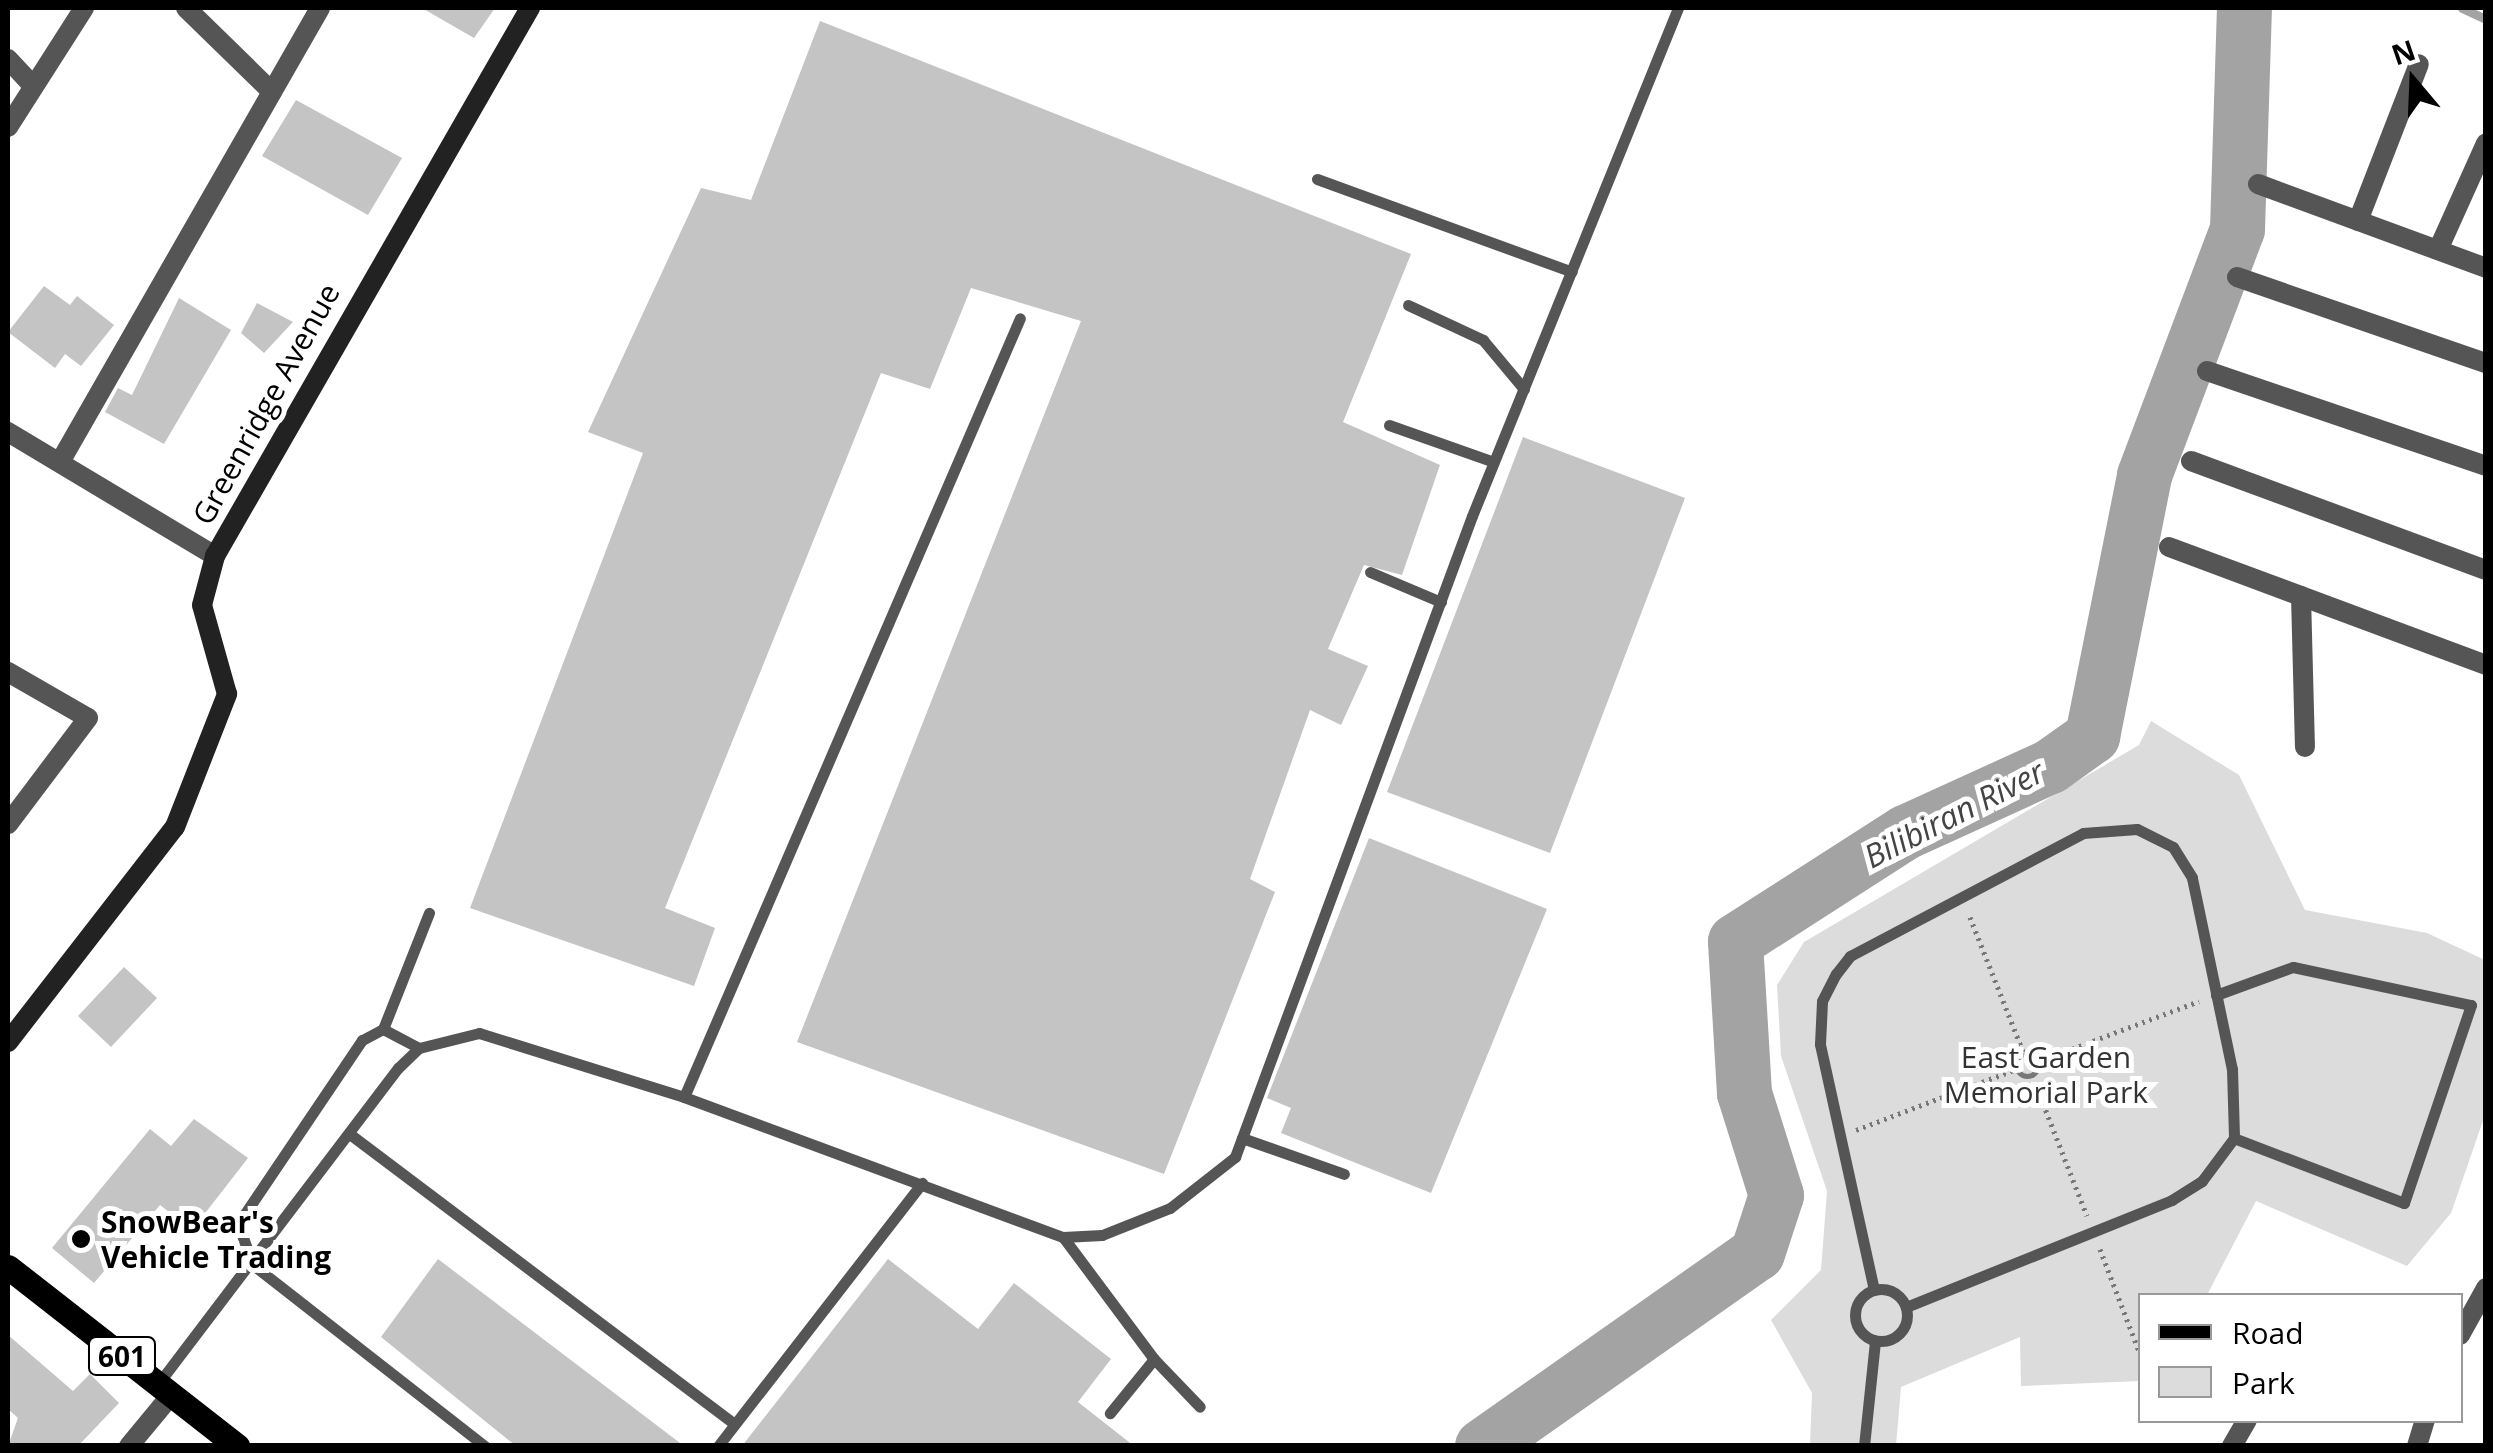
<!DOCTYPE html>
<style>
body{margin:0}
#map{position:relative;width:2493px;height:1453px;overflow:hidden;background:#fff;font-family:"Open Sans",sans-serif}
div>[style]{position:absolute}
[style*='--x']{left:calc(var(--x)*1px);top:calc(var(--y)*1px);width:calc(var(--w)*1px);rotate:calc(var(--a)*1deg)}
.green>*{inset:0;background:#dcdcdc}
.stream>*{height:9px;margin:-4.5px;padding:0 4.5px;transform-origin:4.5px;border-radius:4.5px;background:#a3a3a3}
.river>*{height:55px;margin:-27.5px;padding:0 27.5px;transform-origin:27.5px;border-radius:27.5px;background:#a3a3a3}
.building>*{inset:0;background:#c4c4c4}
.path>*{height:5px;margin-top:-2.5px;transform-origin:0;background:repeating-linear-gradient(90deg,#777 0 2.5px,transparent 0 7.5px)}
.path>.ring{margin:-2.5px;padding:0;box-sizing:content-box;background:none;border:5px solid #777;border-radius:50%}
.lane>*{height:11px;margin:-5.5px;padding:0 5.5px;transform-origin:5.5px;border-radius:5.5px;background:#555}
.lane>.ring{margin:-5.5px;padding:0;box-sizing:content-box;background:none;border:11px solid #555;border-radius:50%}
.street>*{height:20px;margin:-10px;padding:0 10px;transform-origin:10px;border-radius:10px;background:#555}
.secondary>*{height:20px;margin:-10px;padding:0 10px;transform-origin:10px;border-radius:10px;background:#222}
.primary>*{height:25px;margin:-12.5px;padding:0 12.5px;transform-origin:12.5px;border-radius:12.5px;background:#000}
.dots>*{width:28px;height:28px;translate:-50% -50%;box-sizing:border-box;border:5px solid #fff;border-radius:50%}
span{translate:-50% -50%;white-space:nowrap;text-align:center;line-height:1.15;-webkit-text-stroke:10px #fff;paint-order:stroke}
.shield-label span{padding:2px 8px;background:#fff;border:2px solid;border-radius:8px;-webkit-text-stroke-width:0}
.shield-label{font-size:28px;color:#000;font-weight:700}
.street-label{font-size:30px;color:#000}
.park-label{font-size:30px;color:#333}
.poi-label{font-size:30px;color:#000;font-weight:700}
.left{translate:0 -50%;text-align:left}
.water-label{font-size:32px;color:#444;font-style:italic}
.frame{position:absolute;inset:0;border:10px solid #000;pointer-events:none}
.legend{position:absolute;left:2138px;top:1293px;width:325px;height:130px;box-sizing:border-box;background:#fff;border:2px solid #999;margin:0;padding:12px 18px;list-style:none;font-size:30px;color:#000}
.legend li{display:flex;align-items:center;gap:20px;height:50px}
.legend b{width:50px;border:2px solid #999}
.north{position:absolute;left:2363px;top:30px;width:100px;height:100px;-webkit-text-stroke:8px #fff;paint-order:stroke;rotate:341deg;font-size:28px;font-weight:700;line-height:40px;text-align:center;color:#000}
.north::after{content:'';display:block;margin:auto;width:35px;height:45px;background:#000;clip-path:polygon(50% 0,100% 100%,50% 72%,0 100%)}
</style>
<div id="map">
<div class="green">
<i style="clip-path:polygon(2151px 721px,2239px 775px,2305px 910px,2427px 933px,2485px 960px,2485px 1115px,2451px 1213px,2407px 1266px,2256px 1201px,2207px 1295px,2140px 1296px,2140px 1381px,2021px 1386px,2020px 1337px,1901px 1387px,1896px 1445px,1810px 1445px,1812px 1393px,1771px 1320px,1821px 1270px,1827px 1191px,1781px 1056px,1777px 985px,1804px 942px,2139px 745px)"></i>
</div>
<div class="stream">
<i style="--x:2462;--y:8;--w:26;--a:25"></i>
</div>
<div class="river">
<i style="--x:1482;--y:1446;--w:336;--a:-35.1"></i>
<i style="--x:1757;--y:1253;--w:61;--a:-71.9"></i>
<i style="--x:1776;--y:1195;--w:107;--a:-107.4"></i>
<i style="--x:1744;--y:1093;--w:152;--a:-93.4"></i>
<i style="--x:1735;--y:941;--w:202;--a:-32.7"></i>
<i style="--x:1905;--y:832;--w:159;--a:-24.5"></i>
<i style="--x:2050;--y:766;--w:52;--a:-35.5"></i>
<i style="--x:2092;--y:736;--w:266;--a:-78.7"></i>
<i style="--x:2144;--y:475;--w:263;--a:-69.3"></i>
<i style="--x:2237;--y:229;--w:221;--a:-88.2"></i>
</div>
<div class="building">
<i style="clip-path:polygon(422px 8px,495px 8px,474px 38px)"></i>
<i style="clip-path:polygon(820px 21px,1411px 254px,1343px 422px,1440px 465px,1402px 575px,1364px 565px,1328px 649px,1368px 666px,1341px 725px,1310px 710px,1250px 879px,1275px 892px,1164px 1174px,797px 1042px,1081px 321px,971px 288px,930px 389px,881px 373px,665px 908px,715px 928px,694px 986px,470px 908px,643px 453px,588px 432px,701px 188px,751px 200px)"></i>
<i style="clip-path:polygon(296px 100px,402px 158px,368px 215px,262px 156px)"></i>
<i style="clip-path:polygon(44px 286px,70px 305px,77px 296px,114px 325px,81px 366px,65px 354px,55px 368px,8px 332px)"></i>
<i style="clip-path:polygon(179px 298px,231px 330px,164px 444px,105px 412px,118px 388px,132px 395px)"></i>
<i style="clip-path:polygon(257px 303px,293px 322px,264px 353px,241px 333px)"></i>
<i style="clip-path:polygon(1523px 437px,1685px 498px,1550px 853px,1387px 792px)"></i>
<i style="clip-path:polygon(1369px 838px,1547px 909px,1431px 1193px,1281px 1133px,1291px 1108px,1267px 1098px)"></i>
<i style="clip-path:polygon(124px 967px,157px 998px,111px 1047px,78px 1016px)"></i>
<i style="clip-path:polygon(194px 1119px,248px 1158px,192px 1230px,160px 1205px,94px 1283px,52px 1248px,150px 1129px,171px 1146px)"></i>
<i style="clip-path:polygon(438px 1259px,684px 1446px,516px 1446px,381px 1337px)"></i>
<i style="clip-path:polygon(888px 1259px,978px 1329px,1014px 1283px,1111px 1359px,1078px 1402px,1134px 1446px,742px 1446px)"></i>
<i style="clip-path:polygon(8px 1335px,73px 1391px,90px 1374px,119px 1403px,78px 1446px,8px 1446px,18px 1418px,8px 1409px)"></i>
</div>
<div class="path">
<i style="--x:1970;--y:917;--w:147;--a:68.5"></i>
<i class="ring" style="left:2016px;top:1054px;width:17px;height:17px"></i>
<i style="--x:2037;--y:1062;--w:173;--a:-20.6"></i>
<i style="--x:2032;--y:1075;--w:151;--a:68.7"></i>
<i style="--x:1856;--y:1130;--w:172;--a:-20.8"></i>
<i style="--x:2100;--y:1249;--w:112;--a:69.1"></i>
</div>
<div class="lane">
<i style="--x:1317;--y:179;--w:271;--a:20"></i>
<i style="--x:1408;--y:305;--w:83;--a:25"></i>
<i style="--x:1483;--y:340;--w:64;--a:50.1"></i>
<i style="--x:1389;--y:425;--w:111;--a:19.4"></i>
<i style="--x:1370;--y:572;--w:77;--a:22.9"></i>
<i style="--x:2216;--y:995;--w:82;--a:-20"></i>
<i style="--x:2293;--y:967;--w:182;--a:12.1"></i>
<i style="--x:2471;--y:1005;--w:209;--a:108.7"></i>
<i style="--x:2404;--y:1203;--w:182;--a:-159.1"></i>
<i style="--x:383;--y:1029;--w:125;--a:-68.4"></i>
<i style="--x:419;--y:1048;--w:41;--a:-152.2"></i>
<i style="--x:383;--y:1029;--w:24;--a:152"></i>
<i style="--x:362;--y:1040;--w:222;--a:124"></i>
<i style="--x:238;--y:1224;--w:44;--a:69.9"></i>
<i style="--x:253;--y:1265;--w:294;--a:38"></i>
<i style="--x:684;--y:1097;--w:848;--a:-66.67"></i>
<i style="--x:351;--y:1135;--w:480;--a:37"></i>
<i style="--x:1242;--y:1138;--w:108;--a:19.4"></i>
<i style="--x:1063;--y:1237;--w:152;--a:53.3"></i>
<i style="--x:1154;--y:1359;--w:70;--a:129.2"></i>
<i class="ring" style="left:1855px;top:1289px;width:41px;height:41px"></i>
<i style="--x:1874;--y:1290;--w:252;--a:-102.4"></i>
<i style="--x:1820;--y:1044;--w:43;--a:-87.3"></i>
<i style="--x:1822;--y:1001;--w:30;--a:-63"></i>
<i style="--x:1836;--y:974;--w:23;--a:-52"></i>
<i style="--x:1850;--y:956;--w:263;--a:-27.8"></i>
<i style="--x:2083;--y:833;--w:54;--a:-4.2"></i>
<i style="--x:2137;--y:829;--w:40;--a:26.6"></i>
<i style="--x:2173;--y:847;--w:36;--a:58"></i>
<i style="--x:2192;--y:878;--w:195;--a:78.2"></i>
<i style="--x:2232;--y:1069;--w:69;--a:88.3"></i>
<i style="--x:2234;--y:1138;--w:54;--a:126.7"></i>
<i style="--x:2202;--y:1181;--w:36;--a:148"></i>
<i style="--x:2172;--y:1200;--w:287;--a:158.1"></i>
<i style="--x:1154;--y:1359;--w:66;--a:46.2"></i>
<i style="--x:158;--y:1384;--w:397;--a:-52.8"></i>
<i style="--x:398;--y:1068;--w:29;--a:-44"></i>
<i style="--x:419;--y:1048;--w:62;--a:-14"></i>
<i style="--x:479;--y:1033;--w:215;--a:17.3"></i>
<i style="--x:684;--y:1097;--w:404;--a:20.3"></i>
<i style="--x:1063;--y:1237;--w:39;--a:-3"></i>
<i style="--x:1102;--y:1235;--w:73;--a:-21.7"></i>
<i style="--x:1170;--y:1208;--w:83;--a:-38.1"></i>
<i style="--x:1235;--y:1157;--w:683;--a:-69.71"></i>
<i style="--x:1472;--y:516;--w:548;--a:-67.93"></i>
<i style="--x:718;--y:1446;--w:333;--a:-52.2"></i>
<i style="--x:1864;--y:1446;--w:106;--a:-84"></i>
</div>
<div class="street">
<i style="--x:186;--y:8;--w:120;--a:44.3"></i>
<i style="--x:8;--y:59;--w:35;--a:47"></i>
<i style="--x:8;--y:127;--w:141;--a:-57.4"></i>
<i style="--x:2258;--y:184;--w:243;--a:20.2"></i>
<i style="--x:2358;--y:221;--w:168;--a:-68.8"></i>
<i style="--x:2438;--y:250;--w:117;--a:-65.8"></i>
<i style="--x:2237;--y:277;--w:263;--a:19.1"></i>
<i style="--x:2207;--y:371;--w:295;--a:18.8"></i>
<i style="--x:8;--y:432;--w:241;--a:30.9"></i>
<i style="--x:2191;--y:461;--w:314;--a:20.3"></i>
<i style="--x:60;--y:462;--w:523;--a:-60.2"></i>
<i style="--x:2169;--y:547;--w:338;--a:20.4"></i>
<i style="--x:2301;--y:596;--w:151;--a:88.5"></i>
<i style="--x:8;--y:672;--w:92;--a:29.9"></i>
<i style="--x:88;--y:718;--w:133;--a:127"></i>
<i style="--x:2460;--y:1335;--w:54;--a:-61"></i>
<i style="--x:129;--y:1446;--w:67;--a:-50.4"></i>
<i style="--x:2232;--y:1446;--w:30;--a:-60"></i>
<i style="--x:2417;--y:1446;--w:27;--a:-73"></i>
</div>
<div class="secondary">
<i style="--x:8;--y:1042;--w:272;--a:-52.2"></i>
<i style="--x:175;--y:827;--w:143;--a:-68.6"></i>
<i style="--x:227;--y:694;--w:92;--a:-105.7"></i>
<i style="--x:202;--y:605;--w:51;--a:-75.1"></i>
<i style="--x:215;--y:556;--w:632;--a:-60.11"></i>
</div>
<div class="primary">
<i style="--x:8;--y:1267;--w:291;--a:38"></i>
</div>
<div class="dots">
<i style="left:81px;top:1239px;background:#000"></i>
</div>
<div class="shield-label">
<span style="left:122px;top:1356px">601</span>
</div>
<div class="street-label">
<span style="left:266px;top:404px;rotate:-61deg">Greenridge Avenue</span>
</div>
<div class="park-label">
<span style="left:2046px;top:1074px">East Garden<br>Memorial Park</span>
</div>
<div class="poi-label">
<span class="left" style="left:101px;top:1239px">SnowBear's<br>Vehicle Trading</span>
</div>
<div class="water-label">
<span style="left:1954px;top:814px;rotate:-27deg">Bilibiran River</span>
</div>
<div class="frame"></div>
<ul class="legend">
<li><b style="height:12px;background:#000"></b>Road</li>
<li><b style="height:28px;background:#dcdcdc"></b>Park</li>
</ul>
<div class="north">N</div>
</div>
